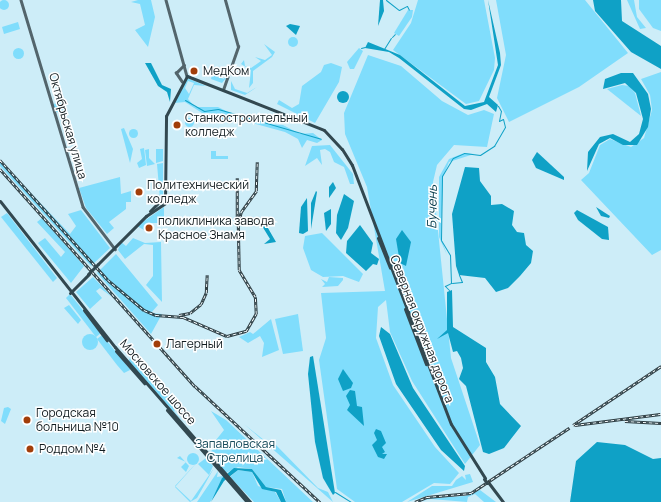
<!DOCTYPE html>
<meta charset="utf-8">
<style>
body{margin:0}
#map{position:relative;width:661px;height:502px;overflow:hidden;background:#cdedf8;font-family:Manrope,sans-serif}
div>[style]{position:absolute}
[style*='--x']{left:calc(var(--x)*1px);top:calc(var(--y)*1px);width:calc(var(--w)*1px);rotate:calc(var(--a)*1deg)}
.green>*{inset:0;background:#80ddfc}
.round{border-radius:50%}
.water>*{inset:0;background:#0fa1c6}
.stream>*{height:1px;margin:-0.5px;padding:0 0.5px;transform-origin:0.5px;border-radius:0.5px;background:#0fa1c6}
.secondary>*{height:2.5px;margin:-1.25px;padding:0 1.25px;transform-origin:1.25px;border-radius:1.25px;background:#53656c}
.primary>*{height:3px;margin:-1.5px;padding:0 1.5px;transform-origin:1.5px;border-radius:1.5px;background:#324850}
.rail>*{height:2.5px;margin-top:-1.25px;transform-origin:0;background:repeating-linear-gradient(90deg,#fff 0 3px,#2c3a3f 0 6px);box-sizing:border-box;border-block:1px solid #2c3a3f}
.primary-bridge>*{height:3px;margin:-1.5px;padding:0 1.5px;transform-origin:1.5px;border-radius:1.5px;background:#324850}
.dots>*{width:11px;height:11px;translate:-50% -50%;box-sizing:border-box;border:2px solid #fff;border-radius:50%}
span{translate:-50% -50%;white-space:nowrap;text-align:center;line-height:1.15;-webkit-text-stroke:3px #fff;paint-order:stroke}
.poi-label{font-size:12px;color:#111c20}
.left{translate:0 -50%;text-align:left}
.street-label{font-size:12px;color:#111c20}
.park-label{font-size:12px;color:#174b5b}
.water-label{font-size:13px;color:#003848;font-style:italic}
</style>
<div id="map">
<div class="green">
<i class="round" style="left:-1px;top:0;width:10px;height:10px"></i>
<i style="clip-path:polygon(138px 0,151px 0,155px 17px,148px 47px,135px 30px,145px 25px,140px 4px,131px 2px)"></i>
<i style="clip-path:polygon(418px 0,484px 0,495px 58px,494px 70px,479px 101px,466px 104px,393px 50px,411px 23px)"></i>
<i style="clip-path:polygon(496px 0,585px 0,628px 53px,579px 87px,509px 122px,497px 98px,506px 55px)"></i>
<i style="clip-path:polygon(627px 0,634px 0,637px 17px,646px 28px,640px 29px)"></i>
<i style="clip-path:polygon(639px 0,661px 0,661px 31px,653px 28px,639px 9px)"></i>
<i style="clip-path:polygon(408px 10px,413px 10px,412px 17px,399px 36px,394px 33px)"></i>
<i style="clip-path:polygon(18px 22px,20px 29px,4px 34px,2px 27px)"></i>
<i class="round" style="left:288px;top:37px;width:10px;height:10px"></i>
<i style="clip-path:polygon(264px 44px,275px 52px,272px 57px,253px 71px,253px 83px,249px 88px,251px 70px,241px 64px,244px 60px,245px 66px,251px 68px,261px 61px,255px 57px,265px 60px,272px 55px)"></i>
<i class="round" style="left:12.5px;top:47.5px;width:11px;height:11px"></i>
<i style="clip-path:polygon(359px 48px,363px 51px,354px 69px,350px 69px,347px 62px)"></i>
<i style="clip-path:polygon(368px 55px,401px 66px,442px 101px,468px 115px,484px 110px,494px 114px,487px 147px,454px 145px,437px 165px,433px 182px,451px 358px,480px 445px,465px 464px,412px 381px,390px 332px,386px 300px,378px 307px,376px 338px,393px 385px,435px 447px,459px 473px,450px 484px,434px 483px,402px 502px,355px 502px,337px 489px,319px 360px,326px 338px,321px 293px,385px 291px,367px 187px,345px 134px,344px 113px)"></i>
<i style="clip-path:polygon(331px 63px,342px 67px,339px 82px,315px 123px,277px 104px,279px 100px,292px 108px,299px 104px,302px 86px,321px 72px,324px 65px)"></i>
<i style="clip-path:polygon(227px 70px,227px 77px,222px 83px,211px 79px,212px 75px,224px 79px)"></i>
<i style="clip-path:polygon(661px 72px,661px 250px,652px 255px,581px 180px,589px 173px,600px 145px,610px 139px,631px 147px,644px 138px,652px 110px,650px 95px,641px 79px)"></i>
<i style="clip-path:polygon(evenodd,187px 78px,206px 86px,194px 85px,188px 99px,195px 107px,218px 107px,236px 116px,241px 114px,266px 124px,283px 125px,300px 134px,313px 133px,322px 140px,317px 143px,307px 140px,302px 148px,298px 139px,285px 132px,231px 117px,228px 122px,215px 120px,210px 113px,202px 113px,185px 102px,174px 103px,187px 78px,188px 81px,194px 83px,189px 94px,185px 88px,188px 81px)"></i>
<i style="clip-path:polygon(231px 81px,235px 89px,247px 93px,257px 87px,245px 95px,231px 90px)"></i>
<i style="clip-path:polygon(622px 85px,629px 86px,635px 93px,641px 116px,607px 89px)"></i>
<i style="clip-path:polygon(63px 102px,66px 113px,56px 112px,53px 104px)"></i>
<i class="round" style="left:184.5px;top:117.5px;width:9px;height:9px"></i>
<i style="clip-path:polygon(124px 128px,133px 149px,130px 163px,121px 129px)"></i>
<i class="round" style="left:128.5px;top:128.5px;width:9px;height:9px"></i>
<i style="clip-path:polygon(330px 145px,353px 174px,354px 184px,350px 184px,344px 167px,334px 162px,330px 152px,325px 149px,320px 150px,322px 165px,317px 158px,305px 166px,312px 146px)"></i>
<i style="clip-path:polygon(144px 148px,146px 165px,139px 168px,137px 163px,142px 159px,140px 149px)"></i>
<i style="clip-path:polygon(149px 149px,149px 158px,155px 164px,147px 166px,145px 150px)"></i>
<i style="clip-path:polygon(156px 149px,163px 149px,163px 161px,156px 163px)"></i>
<i style="clip-path:polygon(211px 151px,216px 151px,216px 156px,228px 156px,228px 159px,211px 159px)"></i>
<i style="clip-path:polygon(464px 153px,474px 154px,449px 162px,443px 177px,441px 238px,447px 255px,439px 237px,439px 177px,449px 159px)"></i>
<i style="clip-path:polygon(0 161px,70px 234px,76px 226px,68px 214px,81px 210px,110px 248px,91px 266px,0 166px)"></i>
<i style="clip-path:polygon(163px 163px,163px 197px,160px 199px,157px 164px)"></i>
<i style="clip-path:polygon(120px 177px,121px 194px,131px 191px,131px 202px,126px 202px,126px 209px,109px 222px,114px 228px,107px 234px,86px 208px,79px 188px)"></i>
<i style="clip-path:polygon(164px 207px,164px 222px,159px 219px,159px 223px,152px 223px,144px 230px,137px 226px)"></i>
<i style="clip-path:polygon(7px 213px,57px 278px,53px 282px,1px 217px)"></i>
<i style="clip-path:polygon(42px 218px,84px 266px,71px 283px,38px 243px,45px 238px,61px 257px,65px 252px,37px 222px)"></i>
<i style="clip-path:polygon(322px 233px,363px 274px,359px 282px,343px 276px,323px 277px,311px 270px,303px 248px,305px 236px)"></i>
<i style="clip-path:polygon(133px 238px,145px 243px,161px 242px,162px 302px,146px 285px,153px 276px,153px 245px,144px 244px,125px 259px,118px 250px,121px 242px,126px 246px)"></i>
<i style="clip-path:polygon(116px 254px,158px 305px,151px 313px,162px 314px,151px 334px,97px 273px)"></i>
<i style="clip-path:polygon(93px 277px,112px 297px,100px 288px,96px 291px,102px 298px,90px 309px,76px 292px)"></i>
<i style="clip-path:polygon(329px 277px,343px 278px,343px 280px,338px 286px,322px 287px,325px 284px,321px 279px,327px 282px)"></i>
<i style="clip-path:polygon(70px 294px,101px 333px,96px 337px,66px 298px)"></i>
<i style="clip-path:polygon(69px 305px,81px 320px,78px 324px,64px 308px)"></i>
<i style="clip-path:polygon(298px 314px,303px 351px,283px 354px,275px 319px)"></i>
<i style="clip-path:polygon(271px 319px,279px 350px,262px 357px,264px 343px,260px 336px,248px 343px,239px 337px,250px 332px,253px 334px)"></i>
<i class="round" style="left:82px;top:334px;width:16px;height:16px"></i>
<i style="clip-path:polygon(102px 335px,130px 369px,130px 370px,124px 373px,117px 365px,97px 339px)"></i>
<i style="clip-path:polygon(131px 356px,173px 401px,177px 408px,174px 411px,185px 424px,128px 362px)"></i>
<i style="clip-path:polygon(8px 407px,11px 409px,5px 424px,1px 421px,4px 408px)"></i>
<i style="clip-path:polygon(211px 411px,226px 420px,313px 502px,286px 502px,282px 489px,266px 487px,252px 469px,238px 467px,226px 473px,209px 453px,219px 444px,216px 440px,224px 430px)"></i>
<i style="clip-path:polygon(244px 424px,270px 445px,276px 445px,318px 488px,328px 492px,333px 502px)"></i>
<i class="round" style="left:187px;top:453px;width:12px;height:12px"></i>
<i style="clip-path:polygon(180px 456px,189px 466px,186px 472px,181px 467px,186px 462px,177px 458px)"></i>
<i style="clip-path:polygon(201px 458px,175px 486px,191px 501px,214px 468px,197px 498px,190px 502px,175px 487px)"></i>
<i style="clip-path:polygon(206px 458px,213px 466px,209px 475px,198px 464px)"></i>
<i style="clip-path:polygon(238px 470px,252px 472px,258px 486px,275px 492px,281px 502px,254px 502px,230px 477px)"></i>
<i style="clip-path:polygon(218px 471px,217px 477px,223px 476px,216px 494px,210px 502px,197px 502px)"></i>
<i style="clip-path:polygon(470px 474px,473px 482px,407px 502px,432px 486px,452px 486px,456px 480px,462px 476px,466px 480px,465px 475px)"></i>
<i style="clip-path:polygon(480px 490px,496px 502px,484px 502px,475px 494px,468px 497px,467px 502px,431px 499px,417px 502px,431px 498px,465px 496px)"></i>
</div>
<div class="water">
<i style="clip-path:polygon(380px 0,383px 0,384px 11px,378px 26px)"></i>
<i style="clip-path:polygon(488px 0,500px 53px,501px 65px,489px 97px,498px 105px,496px 112px,487px 104px,471px 110px,464px 109px,399px 58px,389px 52px,365px 48px,368px 42px,400px 55px,465px 106px,484px 102px,498px 65px)"></i>
<i style="clip-path:polygon(593px 0,621px 0,622px 21px,661px 46px,661px 69px,631px 52px,595px 11px)"></i>
<i style="clip-path:polygon(290px 24px,300px 26px,296px 35px,286px 26px)"></i>
<i style="clip-path:polygon(145px 63px,151px 63px,162px 85px,171px 89px,170px 102px,167px 92px,158px 86px)"></i>
<i style="clip-path:polygon(621px 73px,633px 73px,648px 94px,651px 109px,648px 127px,637px 145px,623px 145px,610px 138px,599px 144px,587px 171px,588px 152px,600px 137px,613px 134px,630px 142px,639px 134px,643px 119px,636px 93px,625px 83px,603px 89px,605px 79px)"></i>
<i class="round" style="left:337px;top:91px;width:12px;height:12px"></i>
<i style="clip-path:polygon(537px 152px,564px 177px,564px 180px,536px 168px,532px 160px)"></i>
<i style="clip-path:polygon(465px 167px,479px 168px,480px 181px,491px 196px,491px 205px,502px 204px,514px 211px,512px 225px,517px 232px,524px 233px,526px 245px,533px 251px,531px 263px,520px 276px,508px 288px,496px 292px,485px 278px,459px 275px,456px 266px,452px 214px)"></i>
<i style="clip-path:polygon(333px 182px,336px 188px,329px 198px,329px 187px)"></i>
<i style="clip-path:polygon(316px 191px,317px 192px,311px 229px,311px 203px)"></i>
<i style="clip-path:polygon(344px 194px,354px 201px,348px 228px,341px 240px,336px 233px,337px 215px)"></i>
<i style="clip-path:polygon(307px 198px,308px 231px,303px 234px,299px 233px,301px 207px)"></i>
<i style="clip-path:polygon(596px 207px,610px 216px,609px 218px,601px 216px)"></i>
<i style="clip-path:polygon(331px 209px,331px 224px,326px 231px,324px 213px)"></i>
<i style="clip-path:polygon(577px 210px,608px 227px,609px 240px,602px 239px,578px 220px,574px 213px)"></i>
<i style="clip-path:polygon(259px 221px,265px 223px,276px 242px,264px 244px,270px 239px)"></i>
<i style="clip-path:polygon(360px 225px,373px 243px,371px 253px,379px 259px,377px 265px,373px 264px,366px 271px,346px 253px,347px 241px)"></i>
<i style="clip-path:polygon(402px 230px,411px 242px,406px 266px,400px 263px,396px 239px)"></i>
<i style="clip-path:polygon(452px 290px,453px 327px,486px 348px,486px 362px,495px 377px,500px 404px,521px 426px,504px 448px,489px 454px,483px 452px,466px 386px,459px 379px,463px 368px,461px 358px,457px 351px,453px 352px,448px 333px,437px 339px,447px 330px,447px 292px)"></i>
<i style="clip-path:polygon(381px 327px,390px 334px,413px 388px,465px 466px,464px 471px,441px 450px,396px 384px,379px 336px)"></i>
<i style="clip-path:polygon(313px 356px,335px 493px,333px 495px,323px 478px,315px 442px,308px 374px,310px 357px)"></i>
<i style="clip-path:polygon(343px 369px,353px 383px,351px 388px,343px 391px,338px 379px)"></i>
<i style="clip-path:polygon(350px 390px,355px 391px,357px 406px,362px 407px,364px 426px,347px 410px,350px 405px,346px 396px)"></i>
<i style="clip-path:polygon(376px 429px,381px 431px,386px 443px,382px 447px,385px 452px,382px 454px,387px 454px,384px 459px,378px 457px,372px 445px,377px 440px,374px 433px)"></i>
<i style="clip-path:polygon(597px 442px,625px 445px,653px 459px,661px 458px,661px 502px,570px 502px,576px 461px)"></i>
<i style="clip-path:polygon(234px 468px,252px 469px,266px 487px,281px 490px,286px 502px,281px 502px,276px 492px,262px 489px,252px 472px,238px 470px,224px 481px,211px 502px,222px 478px)"></i>
</div>
<div class="stream">
<i style="--x:386;--y:0;--w:16;--a:38"></i>
<i style="--x:399;--y:10;--w:9;--a:-27"></i>
<i style="--x:407;--y:6;--w:4;--a:63"></i>
<i style="--x:392;--y:37;--w:4;--a:-45"></i>
<i style="--x:361;--y:48;--w:4;--a:-14"></i>
<i style="--x:384;--y:49;--w:13;--a:-58"></i>
<i style="--x:185;--y:100;--w:22;--a:30"></i>
<i style="--x:204;--y:111;--w:14;--a:-8"></i>
<i style="--x:218;--y:109;--w:107;--a:16.2"></i>
<i style="--x:451;--y:283;--w:28;--a:-92"></i>
<i style="--x:450;--y:255;--w:17;--a:-121"></i>
<i style="--x:441;--y:240;--w:64;--a:-89.1"></i>
<i style="--x:442;--y:176;--w:21;--a:-59"></i>
<i style="--x:453;--y:158;--w:12;--a:-24"></i>
<i style="--x:464;--y:153;--w:16;--a:7"></i>
<i style="--x:480;--y:155;--w:17;--a:-33"></i>
<i style="--x:494;--y:146;--w:22;--a:-60"></i>
<i style="--x:505;--y:127;--w:8;--a:-104"></i>
<i style="--x:503;--y:119;--w:4;--a:153"></i>
<i style="--x:499;--y:121;--w:10;--a:-79"></i>
<i style="--x:501;--y:111;--w:6;--a:-121"></i>
<i style="--x:452;--y:283;--w:10;--a:-6"></i>
<i style="--x:462;--y:282;--w:8;--a:-113"></i>
<i style="--x:449;--y:290;--w:6;--a:-135"></i>
<i style="--x:445;--y:286;--w:7;--a:-27"></i>
<i style="--x:335;--y:492;--w:19;--a:32"></i>
</div>
<div class="secondary">
<i style="--x:21;--y:0;--w:216;--a:73.3"></i>
<i style="--x:83;--y:207;--w:53;--a:52.7"></i>
<i style="--x:166;--y:0;--w:79;--a:74.6"></i>
<i style="--x:182;--y:82;--w:11;--a:-124"></i>
<i style="--x:176;--y:73;--w:11;--a:-45"></i>
<i style="--x:223;--y:90;--w:46;--a:-70.8"></i>
<i style="--x:238;--y:47;--w:49;--a:-105.5"></i>
</div>
<div class="primary">
<i style="--x:0;--y:201;--w:186;--a:51.8"></i>
<i style="--x:115;--y:347;--w:206;--a:48.9"></i>
<i style="--x:150;--y:211;--w:20;--a:-45"></i>
<i style="--x:146;--y:216;--w:23;--a:-34"></i>
<i style="--x:165;--y:203;--w:87;--a:-89.3"></i>
<i style="--x:166;--y:116;--w:45;--a:-62.3"></i>
<i style="--x:187;--y:76;--w:147;--a:21.5"></i>
<i style="--x:324;--y:130;--w:26;--a:47"></i>
<i style="--x:342;--y:149;--w:19;--a:58"></i>
<i style="--x:352;--y:165;--w:277;--a:69.1"></i>
<i style="--x:451;--y:424;--w:64;--a:57.8"></i>
<i style="--x:378;--y:238;--w:32;--a:68"></i>
<i style="--x:98;--y:264;--w:68;--a:-45"></i>
<i style="--x:70;--y:293;--w:27;--a:-45"></i>
<i style="--x:405;--y:309;--w:59;--a:69.1"></i>
<i style="--x:84;--y:310;--w:38;--a:53"></i>
<i style="--x:116;--y:351;--w:43;--a:48.8"></i>
<i style="--x:167;--y:410;--w:122;--a:49"></i>
<i style="--x:488;--y:482;--w:25;--a:53"></i>
</div>
<div class="rail">
<i style="--x:0;--y:160;--w:161;--a:48"></i>
<i style="--x:108;--y:280;--w:47;--a:39.8"></i>
<i style="--x:144;--y:310;--w:13;--a:23"></i>
<i style="--x:156;--y:315;--w:27;--a:4"></i>
<i style="--x:183;--y:317;--w:48;--a:23.4"></i>
<i style="--x:227;--y:336;--w:20;--a:-15"></i>
<i style="--x:246;--y:331;--w:20;--a:-60"></i>
<i style="--x:256;--y:314;--w:17;--a:-93"></i>
<i style="--x:255;--y:297;--w:31;--a:-121"></i>
<i style="--x:239;--y:270;--w:46;--a:-91.2"></i>
<i style="--x:238;--y:224;--w:12;--a:-76"></i>
<i style="--x:241;--y:212;--w:26;--a:-54"></i>
<i style="--x:256;--y:191;--w:29;--a:-88"></i>
<i style="--x:0;--y:169;--w:292;--a:48.1"></i>
<i style="--x:195;--y:386;--w:171;--a:42.9"></i>
<i style="--x:237;--y:220;--w:42;--a:-90"></i>
<i style="--x:179;--y:315;--w:11;--a:-10"></i>
<i style="--x:190;--y:313;--w:14;--a:-39"></i>
<i style="--x:201;--y:304;--w:12;--a:-66"></i>
<i style="--x:206;--y:293;--w:18;--a:-87"></i>
<i style="--x:625;--y:421;--w:36;--a:3"></i>
<i style="--x:573;--y:425;--w:106;--a:-33.8"></i>
<i style="--x:575;--y:425;--w:86;--a:-7.4"></i>
<i style="--x:415;--y:502;--w:13;--a:-23"></i>
<i style="--x:427;--y:497;--w:44;--a:-5.2"></i>
<i style="--x:471;--y:493;--w:118;--a:-33.6"></i>
</div>
<div class="primary-bridge">
<i style="--x:88;--y:274;--w:14;--a:-45"></i>
<i style="--x:484;--y:479;--w:5;--a:53"></i>
</div>
<div class="dots">
<i style="left:194px;top:71px;background:#a23e0a"></i>
<i style="left:177px;top:125px;background:#a23e0a"></i>
<i style="left:139px;top:192px;background:#a23e0a"></i>
<i style="left:149px;top:228px;background:#a23e0a"></i>
<i style="left:157px;top:344px;background:#a23e0a"></i>
<i style="left:27px;top:420px;background:#a23e0a"></i>
<i style="left:30px;top:449px;background:#a23e0a"></i>
</div>
<div class="poi-label">
<span class="left" style="left:203px;top:71px">МедКом</span>
<span class="left" style="left:185px;top:125px">Станкостроительный<br>колледж</span>
<span class="left" style="left:147px;top:192px">Политехнический<br>колледж</span>
<span class="left" style="left:158px;top:228px">поликлиника завода<br>Красное Знамя</span>
<span class="left" style="left:166px;top:344px">Лагерный</span>
<span class="left" style="left:36px;top:420px">Городская<br>больница №10</span>
<span class="left" style="left:39px;top:449px">Роддом №4</span>
</div>
<div class="street-label">
<span style="left:68px;top:126px;rotate:74deg">Октябрьская улица</span>
<span style="left:422px;top:329px;rotate:69deg">Северная окружная дорога</span>
<span style="left:158px;top:382px;rotate:49deg">Московское шоссе</span>
</div>
<div class="park-label">
<span style="left:235px;top:451px">Запавловская<br>Стрелица</span>
</div>
<div class="water-label">
<span style="left:432px;top:207px;rotate:-89deg">Бучень</span>
</div>
</div>
